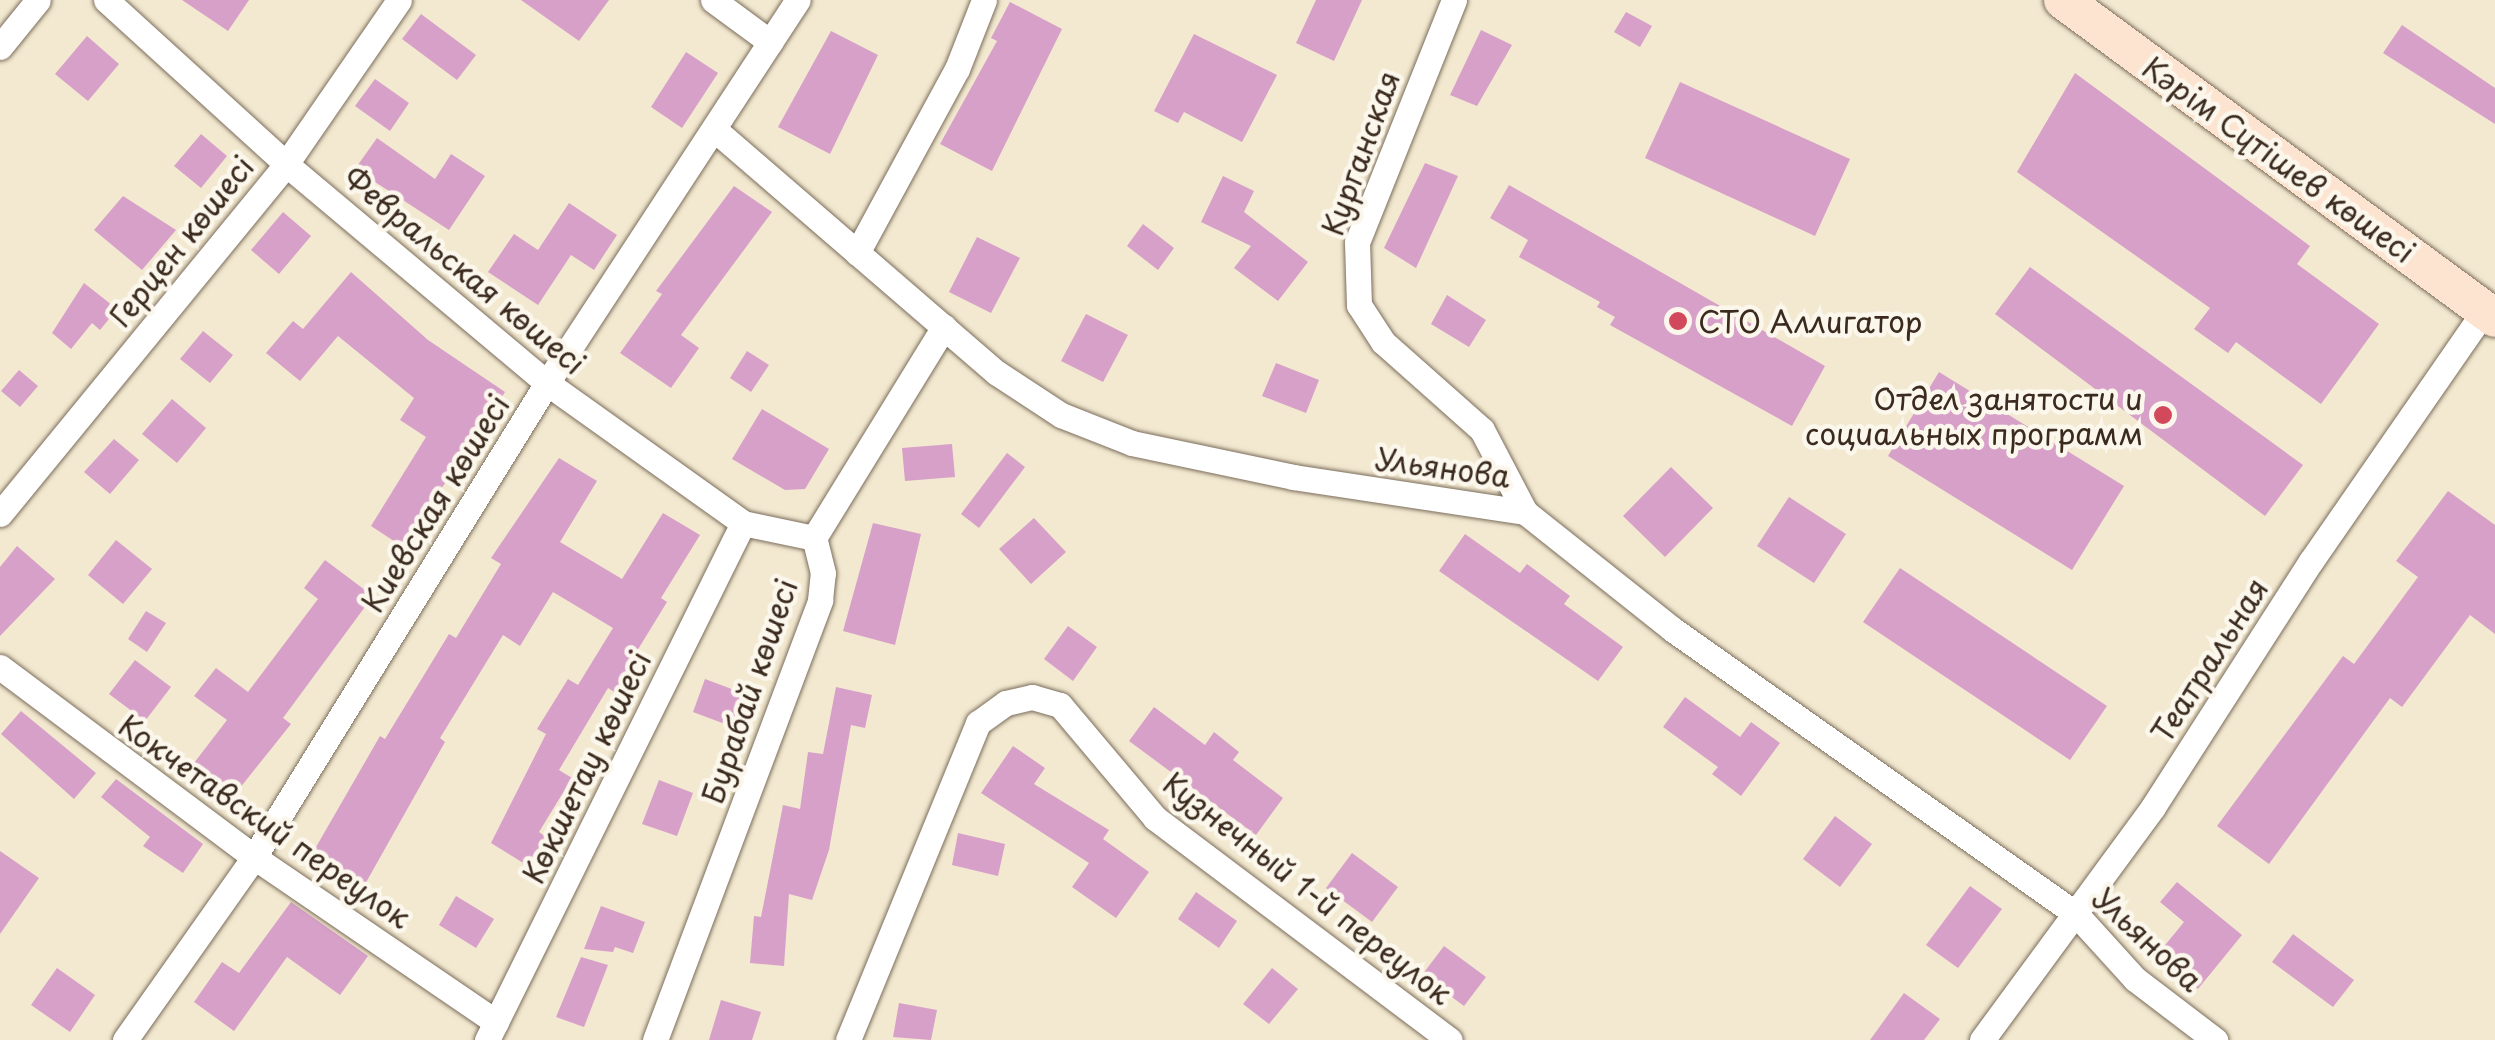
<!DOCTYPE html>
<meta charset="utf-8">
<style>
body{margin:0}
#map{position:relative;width:2495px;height:1040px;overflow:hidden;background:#f3e9d0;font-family:"Playpen Sans",sans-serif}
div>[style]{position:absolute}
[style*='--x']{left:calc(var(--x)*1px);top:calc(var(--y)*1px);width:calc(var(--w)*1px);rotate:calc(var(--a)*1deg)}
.building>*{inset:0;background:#d7a0c8}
.roads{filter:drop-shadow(0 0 2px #7b6d5c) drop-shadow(0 0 2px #7b6d5c)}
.minor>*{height:25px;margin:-12.5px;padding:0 12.5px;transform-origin:12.5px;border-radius:12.5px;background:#fff}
.secondary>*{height:38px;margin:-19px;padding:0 19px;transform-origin:19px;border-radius:19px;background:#fde4d1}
.dots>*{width:28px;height:28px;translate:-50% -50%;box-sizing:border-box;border:5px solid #fbf7ec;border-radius:50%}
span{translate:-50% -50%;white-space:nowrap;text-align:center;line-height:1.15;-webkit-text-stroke:9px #fbf7ec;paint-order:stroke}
.street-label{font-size:30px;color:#3b2a1e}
.poi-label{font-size:30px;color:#3b2a1e}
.left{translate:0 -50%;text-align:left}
.right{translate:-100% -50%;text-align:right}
</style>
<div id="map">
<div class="building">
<i style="clip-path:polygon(182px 0,249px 0,228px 31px)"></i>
<i style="clip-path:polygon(521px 0,609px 0,579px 41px)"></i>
<i style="clip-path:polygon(1316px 0,1362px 0,1334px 61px,1296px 43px)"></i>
<i style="clip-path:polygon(1010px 2px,1062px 29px,992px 171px,940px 144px,997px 41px,991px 38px)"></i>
<i style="clip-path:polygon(1626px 12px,1652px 26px,1640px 47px,1614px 32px)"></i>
<i style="clip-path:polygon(421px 14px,476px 55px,457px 80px,402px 39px)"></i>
<i style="clip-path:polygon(2402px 25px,2495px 88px,2495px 124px,2383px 53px)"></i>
<i style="clip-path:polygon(1481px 30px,1512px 45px,1477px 106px,1450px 95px)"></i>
<i style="clip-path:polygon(831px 31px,878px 55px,830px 154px,778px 127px)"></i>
<i style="clip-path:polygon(1194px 34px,1277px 75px,1242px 142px,1184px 112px,1178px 123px,1154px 111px)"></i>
<i style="clip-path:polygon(87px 36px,119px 64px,88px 101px,55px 74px)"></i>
<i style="clip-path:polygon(686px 52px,718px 73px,682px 128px,651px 107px)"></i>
<i style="clip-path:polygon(2075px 73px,2310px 246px,2297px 264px,2379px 324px,2321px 404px,2236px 342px,2228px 353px,2194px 329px,2210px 308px,2017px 172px)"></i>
<i style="clip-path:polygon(375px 79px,409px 103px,390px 131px,355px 106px)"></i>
<i style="clip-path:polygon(1680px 82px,1850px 159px,1815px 236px,1645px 158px)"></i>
<i style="clip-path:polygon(201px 134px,227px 156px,201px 188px,174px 166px)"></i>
<i style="clip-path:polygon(377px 138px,435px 179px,451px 154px,485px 176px,449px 230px,355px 169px)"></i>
<i style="clip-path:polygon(1425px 163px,1458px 176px,1416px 268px,1384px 248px)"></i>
<i style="clip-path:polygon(1223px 176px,1254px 191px,1244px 212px,1308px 262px,1278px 301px,1234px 268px,1251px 246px,1201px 222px)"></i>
<i style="clip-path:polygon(1509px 185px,1825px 366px,1792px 426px,1610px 325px,1615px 317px,1597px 307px,1600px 302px,1519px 257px,1528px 240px,1490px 218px)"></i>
<i style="clip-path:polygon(734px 186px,772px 212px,681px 335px,699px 348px,671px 388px,620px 353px,662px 294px,656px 291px)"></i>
<i style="clip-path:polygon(123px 196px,176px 230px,142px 270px,94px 230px)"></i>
<i style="clip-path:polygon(569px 203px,617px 235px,594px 270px,571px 255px,538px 305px,488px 272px,514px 234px,538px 250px)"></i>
<i style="clip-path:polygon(283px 212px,311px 236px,279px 274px,251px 250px)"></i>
<i style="clip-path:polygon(1143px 224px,1174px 248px,1158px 270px,1127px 246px)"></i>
<i style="clip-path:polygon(977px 237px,1020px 258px,991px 313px,949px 292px)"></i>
<i style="clip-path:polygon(2030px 267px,2303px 465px,2265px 516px,1995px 314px)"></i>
<i style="clip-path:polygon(351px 272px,428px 340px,505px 392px,403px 547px,371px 526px,426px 437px,400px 420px,414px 398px,338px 336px,300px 381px,266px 353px,293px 321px,303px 329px)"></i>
<i style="clip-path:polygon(84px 283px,117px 309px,100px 330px,92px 323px,71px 349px,52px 333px)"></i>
<i style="clip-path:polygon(1447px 295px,1486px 320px,1469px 347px,1431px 324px)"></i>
<i style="clip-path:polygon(1086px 314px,1128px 335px,1103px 382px,1061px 361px)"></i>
<i style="clip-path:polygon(203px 331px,233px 355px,210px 383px,180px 359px)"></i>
<i style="clip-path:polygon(747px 351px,769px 365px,751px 392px,730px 378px)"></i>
<i style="clip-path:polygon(1276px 363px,1319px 380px,1306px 413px,1262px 396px)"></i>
<i style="clip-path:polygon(19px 370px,38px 386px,20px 407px,1px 391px)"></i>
<i style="clip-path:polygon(1939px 372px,2124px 486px,2072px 570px,1888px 456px)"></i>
<i style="clip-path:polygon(172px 399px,206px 428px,177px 463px,142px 434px)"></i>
<i style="clip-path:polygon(762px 409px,829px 449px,805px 489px,785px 490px,732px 459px)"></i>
<i style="clip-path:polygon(114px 439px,139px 460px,110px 494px,84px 472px)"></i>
<i style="clip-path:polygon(952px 444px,955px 477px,905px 481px,902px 448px)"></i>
<i style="clip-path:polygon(1007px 453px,1025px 467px,979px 528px,961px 514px)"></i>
<i style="clip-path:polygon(559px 458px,597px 481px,560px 542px,622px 579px,663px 513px,700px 535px,661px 598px,667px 602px,637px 651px,646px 656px,622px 697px,608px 688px,559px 770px,572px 778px,539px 832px,546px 837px,528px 866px,491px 843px,546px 734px,537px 729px,568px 679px,578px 685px,613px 628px,553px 592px,520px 646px,503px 635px,440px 738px,445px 742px,364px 886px,312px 854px,380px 736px,385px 739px,449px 634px,456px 638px,501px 564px,491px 558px)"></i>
<i style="clip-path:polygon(1671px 467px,1713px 508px,1665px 557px,1623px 516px)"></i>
<i style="clip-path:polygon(2448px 491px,2495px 525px,2495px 634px,2470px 615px,2402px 707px,2390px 698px,2269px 864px,2217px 826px,2343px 656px,2354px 664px,2418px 577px,2396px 561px)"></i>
<i style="clip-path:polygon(1789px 497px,1846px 534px,1814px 583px,1757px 546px)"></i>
<i style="clip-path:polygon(1034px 518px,1066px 552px,1031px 584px,999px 549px)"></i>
<i style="clip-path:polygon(873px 523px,921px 534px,895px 645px,843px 631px)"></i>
<i style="clip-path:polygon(1465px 534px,1520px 573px,1527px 564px,1570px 596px,1564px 604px,1623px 647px,1598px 681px,1439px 571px)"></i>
<i style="clip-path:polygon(116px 540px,152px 569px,123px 604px,88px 575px)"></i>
<i style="clip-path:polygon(17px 546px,55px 579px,0 636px,0 567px)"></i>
<i style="clip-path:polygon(325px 560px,373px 596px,283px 718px,291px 724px,235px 794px,194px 763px,227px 720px,194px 696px,216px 668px,248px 692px,318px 599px,304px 588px)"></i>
<i style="clip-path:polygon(1900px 568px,2107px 706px,2070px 760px,1863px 622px)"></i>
<i style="clip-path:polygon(146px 611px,166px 623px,147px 652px,128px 639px)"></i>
<i style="clip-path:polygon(1068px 626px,1097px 647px,1073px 681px,1044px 659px)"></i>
<i style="clip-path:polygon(135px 660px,171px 687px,145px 721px,109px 694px)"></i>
<i style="clip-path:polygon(705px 679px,745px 694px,733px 727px,693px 712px)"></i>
<i style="clip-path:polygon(836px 687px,872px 695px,865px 728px,851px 725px,829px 850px,812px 900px,789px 894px,784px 966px,750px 963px,754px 916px,761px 917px,783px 805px,800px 809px,808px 752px,823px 754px)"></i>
<i style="clip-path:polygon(1685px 697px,1740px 737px,1751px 722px,1780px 743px,1741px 796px,1712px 774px,1718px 767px,1663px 727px)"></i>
<i style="clip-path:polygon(1154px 707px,1205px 745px,1214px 732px,1239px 752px,1233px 760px,1283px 798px,1256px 835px,1129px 741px)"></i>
<i style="clip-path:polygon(21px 711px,96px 773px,74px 799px,1px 734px)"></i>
<i style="clip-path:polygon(1013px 746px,1045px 768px,1034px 784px,1109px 830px,1103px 839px,1149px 872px,1116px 918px,1072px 887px,1089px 863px,981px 793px)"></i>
<i style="clip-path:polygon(116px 779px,203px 844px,183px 873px,143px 846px,150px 837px,101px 797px)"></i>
<i style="clip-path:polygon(659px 780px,693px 793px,677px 836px,642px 824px)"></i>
<i style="clip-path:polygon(1835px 816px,1872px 844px,1840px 887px,1803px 859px)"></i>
<i style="clip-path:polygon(958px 833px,1005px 844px,998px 876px,952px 865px)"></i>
<i style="clip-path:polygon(0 851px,39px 878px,0 934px)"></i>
<i style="clip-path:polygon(1352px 853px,1398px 887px,1372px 922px,1326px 888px)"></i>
<i style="clip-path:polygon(2177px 882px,2242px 935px,2198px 989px,2157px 955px,2184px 922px,2160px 902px)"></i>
<i style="clip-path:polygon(1970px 886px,2002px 909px,1958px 968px,1926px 945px)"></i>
<i style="clip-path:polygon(1196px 892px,1237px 921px,1219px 948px,1178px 919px)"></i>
<i style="clip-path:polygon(456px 896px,494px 919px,476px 948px,439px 925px)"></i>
<i style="clip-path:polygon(291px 902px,368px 956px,340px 995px,287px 957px,234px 1031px,194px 1002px,222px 962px,239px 973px)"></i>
<i style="clip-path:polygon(601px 906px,645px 922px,633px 953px,615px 947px,613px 952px,584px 949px)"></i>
<i style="clip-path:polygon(2293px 934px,2354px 980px,2333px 1007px,2272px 962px)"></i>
<i style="clip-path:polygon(1444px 946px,1486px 977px,1464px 1006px,1422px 975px)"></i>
<i style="clip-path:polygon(581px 957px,608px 965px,584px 1027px,556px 1017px)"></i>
<i style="clip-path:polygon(57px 968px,95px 995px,70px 1032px,31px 1005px)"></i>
<i style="clip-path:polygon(1272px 968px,1298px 989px,1269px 1024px,1243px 1004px)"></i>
<i style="clip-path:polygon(1904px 993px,1940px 1019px,1924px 1040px,1870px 1040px)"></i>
<i style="clip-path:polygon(721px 1000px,761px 1012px,752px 1040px,709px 1040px)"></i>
<i style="clip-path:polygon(899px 1003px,937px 1010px,931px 1040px,893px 1037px)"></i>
</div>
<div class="roads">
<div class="minor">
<i style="--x:106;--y:0;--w:244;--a:42.3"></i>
<i style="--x:286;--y:164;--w:341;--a:40"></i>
<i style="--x:547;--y:383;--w:241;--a:35.5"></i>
<i style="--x:743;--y:523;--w:73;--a:11.9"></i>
<i style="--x:713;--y:0;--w:71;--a:36.4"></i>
<i style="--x:1454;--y:0;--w:261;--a:111.8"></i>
<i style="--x:1357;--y:242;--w:63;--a:88.2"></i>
<i style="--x:1359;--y:305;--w:44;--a:57"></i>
<i style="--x:1383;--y:342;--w:132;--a:41.6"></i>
<i style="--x:1482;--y:430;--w:93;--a:62.3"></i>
<i style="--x:0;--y:47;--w:60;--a:-51"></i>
<i style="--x:714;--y:129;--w:374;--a:40.8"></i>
<i style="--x:997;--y:373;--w:77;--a:33.3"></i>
<i style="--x:1061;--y:415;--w:76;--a:21.5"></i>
<i style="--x:1132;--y:443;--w:165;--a:11.9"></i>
<i style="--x:1293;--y:477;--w:235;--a:8.6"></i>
<i style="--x:1525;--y:512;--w:188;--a:38.5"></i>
<i style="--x:1672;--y:629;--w:494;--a:35.2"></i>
<i style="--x:2076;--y:914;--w:88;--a:47.8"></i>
<i style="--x:2135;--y:979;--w:101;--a:37.3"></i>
<i style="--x:857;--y:253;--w:209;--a:-61.5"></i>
<i style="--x:957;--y:69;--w:74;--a:-68.6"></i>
<i style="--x:0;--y:514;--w:452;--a:-50.7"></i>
<i style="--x:286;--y:164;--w:199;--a:-55.4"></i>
<i style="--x:0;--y:667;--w:317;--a:36.8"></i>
<i style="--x:254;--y:857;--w:293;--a:34.3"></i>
<i style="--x:125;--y:1040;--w:224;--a:-54.8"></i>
<i style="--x:254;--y:857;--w:557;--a:-58.28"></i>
<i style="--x:547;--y:383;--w:458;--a:-56.8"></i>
<i style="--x:487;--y:1040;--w:577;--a:-63.66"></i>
<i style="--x:655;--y:1040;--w:470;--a:-69.4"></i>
<i style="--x:820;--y:600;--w:27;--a:-84"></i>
<i style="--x:823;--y:573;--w:36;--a:-104"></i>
<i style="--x:814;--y:538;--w:248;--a:-58.4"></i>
<i style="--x:848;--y:1040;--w:343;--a:-67.7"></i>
<i style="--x:978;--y:723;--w:34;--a:-36"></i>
<i style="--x:1006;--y:703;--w:27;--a:-13"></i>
<i style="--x:1032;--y:697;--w:29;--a:16"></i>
<i style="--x:1060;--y:705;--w:148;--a:49.9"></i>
<i style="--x:1155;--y:818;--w:369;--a:37"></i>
<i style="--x:1982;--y:1040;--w:289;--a:-53.7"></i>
<i style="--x:2153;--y:807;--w:292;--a:-57.3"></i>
<i style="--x:2311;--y:561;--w:304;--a:-55.3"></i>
</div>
<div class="secondary">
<i style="--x:2063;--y:0;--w:536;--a:36.36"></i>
</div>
</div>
<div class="dots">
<i style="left:1678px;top:321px;background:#d1495b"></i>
<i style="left:2163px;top:415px;background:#d1495b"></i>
</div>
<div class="street-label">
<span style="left:1360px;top:153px;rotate:-70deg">Курганская</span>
<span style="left:2279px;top:159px;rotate:36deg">Кәрім Сүтішев көшесі</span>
<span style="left:181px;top:241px;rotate:-51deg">Герцен көшесі</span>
<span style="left:465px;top:270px;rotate:40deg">Февральская көшесі</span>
<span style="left:1443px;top:467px;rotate:8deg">Ульянова</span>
<span style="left:435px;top:503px;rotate:-58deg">Киевская көшесі</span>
<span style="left:2209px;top:660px;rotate:-57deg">Театральная</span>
<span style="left:749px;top:691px;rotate:-71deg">Бурабай көшесі</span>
<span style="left:586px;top:767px;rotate:-64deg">Көкшетау көшесі</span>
<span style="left:265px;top:821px;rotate:35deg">Кокчетавский переулок</span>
<span style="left:1308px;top:888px;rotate:38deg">Кузнечный 1-й переулок</span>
<span style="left:2148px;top:939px;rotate:43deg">Ульянова</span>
</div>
<div class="poi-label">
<span class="left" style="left:1698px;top:321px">СТО Аллигатор</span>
<span class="right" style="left:2143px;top:415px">Отдел занятости и<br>социальных программ</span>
</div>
</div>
